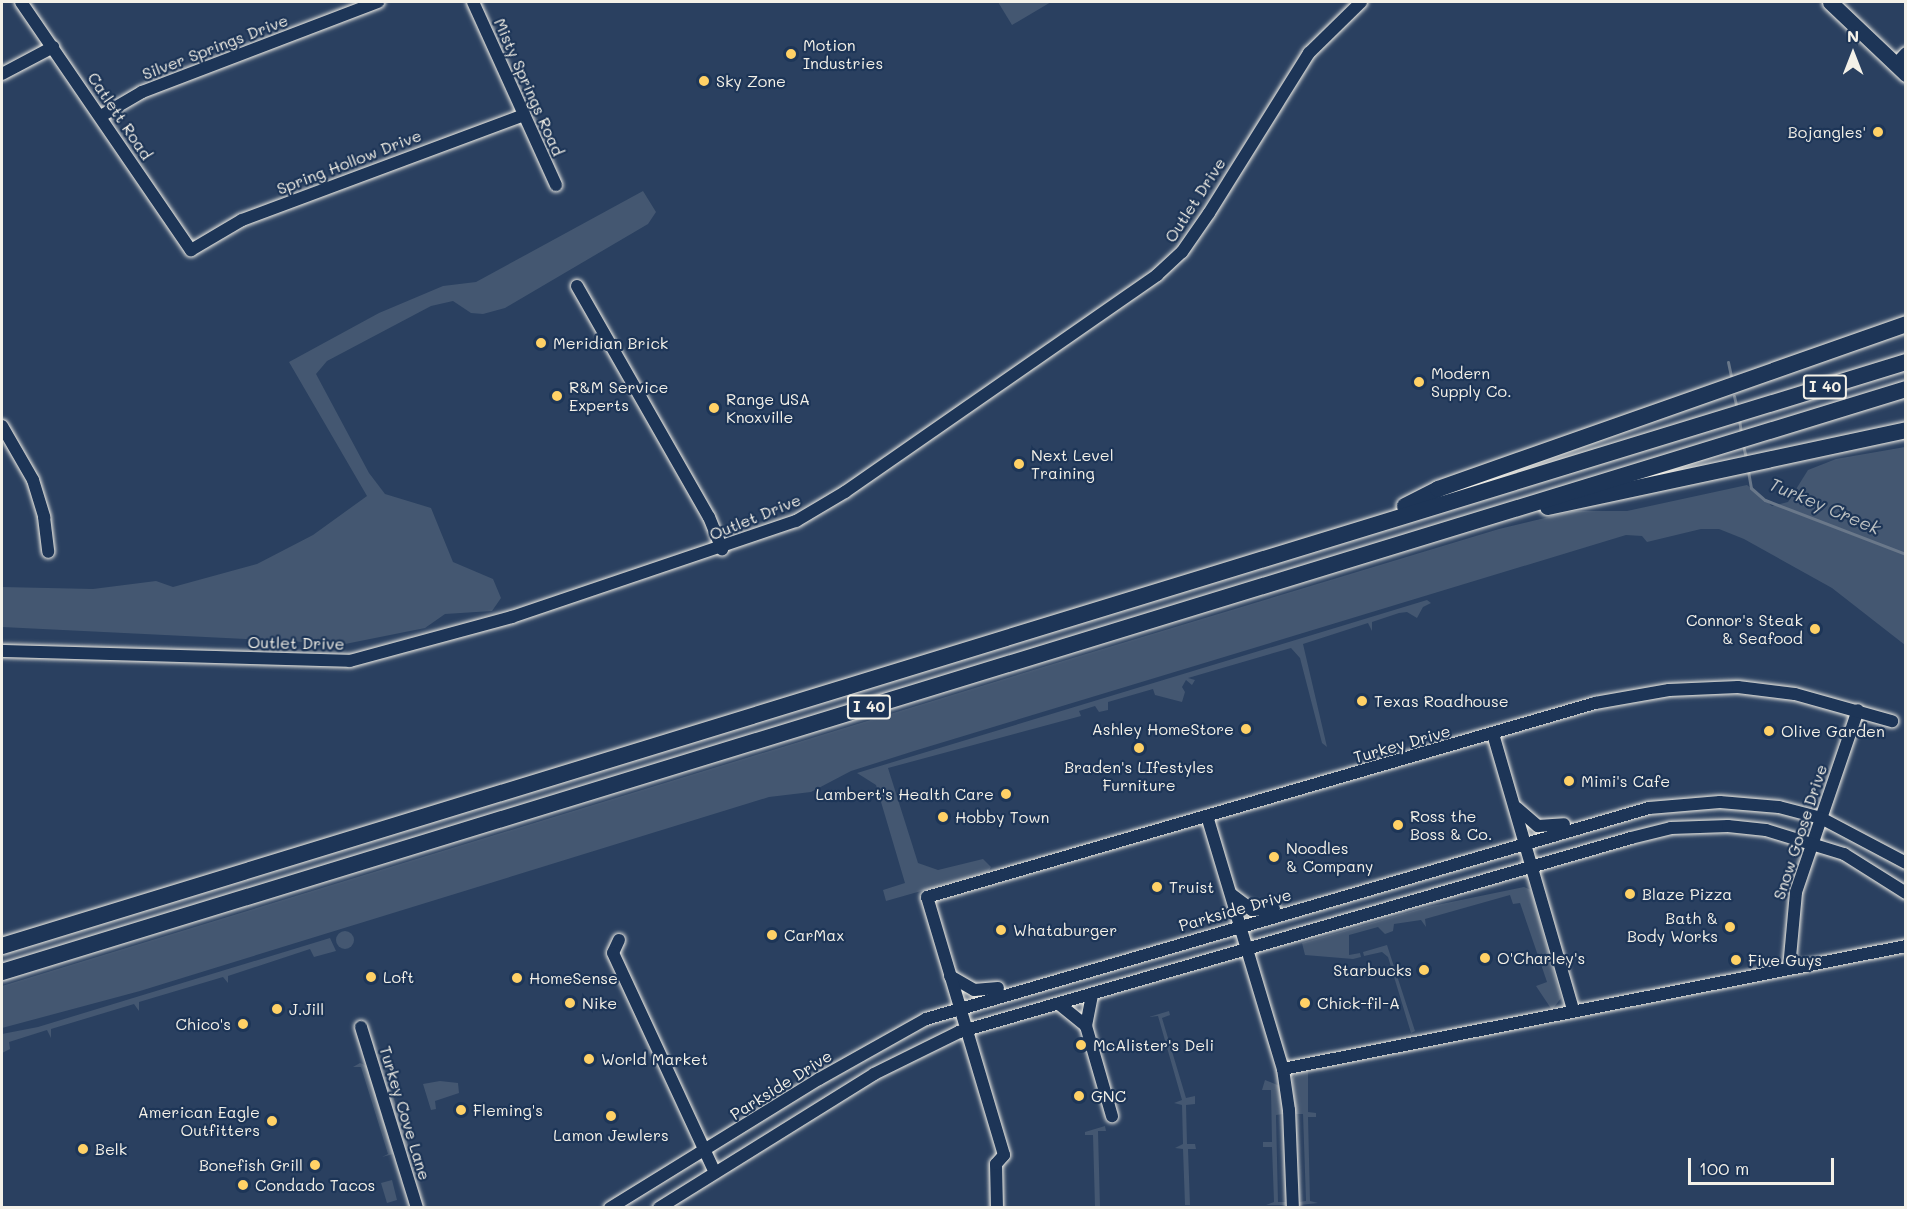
<!DOCTYPE html>
<style>
body{margin:0}
#map{position:relative;width:1907px;height:1209px;overflow:hidden;background:#2a4060;font-family:Mali,sans-serif}
div>[style]{position:absolute}
[style*='--x']{left:calc(var(--x)*1px);top:calc(var(--y)*1px);width:calc(var(--w)*1px);rotate:calc(var(--a)*1deg)}
.green>*{inset:0;background:#445771}
.round{border-radius:50%}
.stream>*{height:3px;margin:-1.5px;padding:0 1.5px;transform-origin:1.5px;border-radius:1.5px;background:#6a788a}
.roads{filter:drop-shadow(0 0 2px #f4f1e8) drop-shadow(0 0 2px #f4f1e8)}
.minor>*{height:12px;margin:-6px;padding:0 6px;transform-origin:6px;border-radius:6px;background:#1d3557}
.major>*{height:15px;margin:-7.5px;padding:0 7.5px;transform-origin:7.5px;border-radius:7.5px;background:#1d3557}
.highway>*{height:16px;margin:-8px;padding:0 8px;transform-origin:8px;border-radius:8px;background:#1d3557}
.dots>*{width:16px;height:16px;translate:-50% -50%;box-sizing:border-box;border:3px solid #1d3557;border-radius:50%}
span{translate:-50% -50%;white-space:nowrap;text-align:center;line-height:1.15;-webkit-text-stroke:4.5px #1d3557;paint-order:stroke}
.shield-label span{padding:2px 4px;background:#1d3557;border:2px solid;border-radius:4px;-webkit-text-stroke-width:0}
.shield-label{font-size:15px;color:#f4f1e8;font-weight:700}
.poi-label{font-size:16px;color:#f4f1e8}
.left{translate:0 -50%;text-align:left}
.right{translate:-100% -50%;text-align:right}
.street-label{font-size:16px;color:#f4f1e8}
.water-label{font-size:18px;color:#bdc1c2;font-style:italic}
.frame{position:absolute;inset:0;border:3px solid #f4f1e8;pointer-events:none}
.north{position:absolute;left:1823px;top:24px;width:60px;height:60px;-webkit-text-stroke:4px #1d3557;paint-order:stroke;rotate:0deg;font-size:16px;font-weight:700;line-height:24px;text-align:center;color:#f4f1e8}
.north::after{content:'';display:block;margin:auto;width:21px;height:27px;background:#f4f1e8;clip-path:polygon(50% 0,100% 100%,50% 72%,0 100%)}
.scale{position:absolute;left:1688px;top:1158px;width:146px;height:27px;box-sizing:border-box;border:3px solid #f4f1e8;border-top:0;padding-left:8px;font-size:18px;line-height:21px;white-space:nowrap;color:#f4f1e8;-webkit-text-stroke:4px #1d3557;paint-order:stroke}
</style>
<div id="map">
<div class="green">
<i style="clip-path:polygon(998px 2px,1051px 2px,1012px 25px)"></i>
<i style="clip-path:polygon(643px 191px,656px 212px,648px 224px,505px 308px,483px 314px,471px 313px,453px 301px,431px 306px,327px 361px,316px 374px,369px 473px,385px 494px,431px 508px,453px 562px,493px 579px,501px 598px,492px 611px,445px 614px,425px 628px,345px 644px,2px 627px,2px 587px,93px 589px,156px 581px,173px 587px,257px 564px,313px 535px,367px 496px,289px 362px,379px 313px,443px 286px,476px 282px)"></i>
<i style="clip-path:polygon(1905px 447px,1905px 645px,1832px 588px,1744px 539px,1719px 529px,1701px 529px,1647px 542px,1642px 536px,1626px 535px,914px 751px,851px 771px,811px 792px,769px 797px,140px 991px,2px 1028px,2px 986px,1066px 660px,1499px 529px,1574px 511px,1627px 511px,1747px 485px,1772px 506px,1788px 502px,1808px 470px,1836px 459px)"></i>
<i style="clip-path:polygon(1427px 600px,1431px 603px,1423px 607px,1417px 618px,1407px 612px,1399px 613px,1372px 622px,1372px 631px,1368px 623px,1303px 644px,1327px 747px,1322px 743px,1300px 658px,1291px 648px,1188px 678px,1195px 680px,1192px 685px,1186px 680px,1182px 687px,1185px 692px,1182px 702px,1155px 695px,1153px 689px,1108px 702px,1108px 710px,1099px 712px,1095px 706px,1079px 711px,1081px 716px,888px 768px,918px 863px,938px 870px,983px 859px,991px 867px,988px 872px,886px 901px,883px 890px,905px 883px,876px 785px,857px 773px)"></i>
<i style="clip-path:polygon(1524px 887px,1531px 890px,1561px 998px,1552px 1010px,1536px 986px,1547px 982px,1520px 903px,1513px 904px,1510px 895px,1425px 919px,1426px 927px,1421px 920px,1394px 924px,1393px 931px,1385px 934px,1378px 927px,1349px 935px,1349px 955px,1360px 953px,1361px 957px,1353px 959px,1305px 955px,1302px 943px,1427px 907px)"></i>
<i class="round" style="left:336px;top:931px;width:18px;height:18px"></i>
<i style="clip-path:polygon(330px 938px,336px 951px,314px 957px,310px 949px,228px 976px,228px 983px,223px 977px,139px 1002px,139px 1011px,134px 1004px,51px 1029px,51px 1038px,47px 1030px,9px 1042px,10px 1049px,2px 1053px,2px 1034px,38px 1027px)"></i>
<i style="clip-path:polygon(1387px 945px,1415px 1031px,1411px 1033px,1388px 957px,1382px 952px,1364px 956px,1363px 952px)"></i>
<i style="clip-path:polygon(1169px 1011px,1170px 1015px,1162px 1018px,1186px 1098px,1195px 1096px,1195px 1104px,1186px 1105px,1187px 1144px,1195px 1144px,1196px 1149px,1188px 1149px,1190px 1205px,1185px 1205px,1183px 1149px,1175px 1148px,1183px 1144px,1182px 1105px,1174px 1103px,1182px 1100px,1158px 1016px,1149px 1017px)"></i>
<i style="clip-path:polygon(360px 1063px,367px 1066px,393px 1154px,382px 1157px,388px 1154px,361px 1067px,353px 1067px)"></i>
<i style="clip-path:polygon(1315px 1068px,1308px 1070px,1308px 1112px,1316px 1113px,1316px 1117px,1308px 1117px,1310px 1201px,1318px 1203px,1300px 1205px,1299px 1202px,1306px 1201px,1303px 1114px,1296px 1114px,1292px 1079px,1299px 1070px)"></i>
<i style="clip-path:polygon(1265px 1080px,1280px 1086px,1283px 1114px,1276px 1115px,1278px 1202px,1286px 1202px,1285px 1205px,1266px 1205px,1274px 1202px,1272px 1147px,1263px 1147px,1263px 1142px,1272px 1142px,1271px 1090px,1262px 1090px)"></i>
<i style="clip-path:polygon(440px 1081px,458px 1083px,459px 1093px,435px 1101px,436px 1109px,431px 1110px,423px 1084px)"></i>
<i style="clip-path:polygon(389px 1083px,409px 1148px,406px 1150px,387px 1088px)"></i>
<i style="clip-path:polygon(1105px 1126px,1106px 1131px,1098px 1131px,1100px 1207px,1095px 1207px,1093px 1135px,1085px 1135px,1085px 1132px)"></i>
<i style="clip-path:polygon(392px 1180px,397px 1200px,387px 1203px,381px 1183px)"></i>
</div>
<div class="stream">
<i style="--x:1728;--y:362;--w:14;--a:78"></i>
<i style="--x:1734;--y:396;--w:13;--a:77"></i>
<i style="--x:1739;--y:419;--w:14;--a:82"></i>
<i style="--x:1743;--y:445;--w:13;--a:77"></i>
<i style="--x:1748;--y:471;--w:17;--a:80"></i>
<i style="--x:1751;--y:488;--w:18;--a:41"></i>
<i style="--x:1765;--y:500;--w:151;--a:21"></i>
</div>
<div class="roads">
<div class="minor">
<i style="--x:21;--y:2;--w:301;--a:55.6"></i>
<i style="--x:191;--y:250;--w:59;--a:-30.5"></i>
<i style="--x:242;--y:220;--w:301;--a:-20.4"></i>
<i style="--x:473;--y:2;--w:201;--a:65.6"></i>
<i style="--x:1895;--y:65;--w:16;--a:-47"></i>
<i style="--x:2;--y:74;--w:58;--a:-27.9"></i>
<i style="--x:101;--y:116;--w:48;--a:-30.3"></i>
<i style="--x:142;--y:92;--w:253;--a:-20.9"></i>
<i style="--x:577;--y:286;--w:266;--a:60.3"></i>
<i style="--x:709;--y:517;--w:35;--a:68"></i>
<i style="--x:2;--y:426;--w:62;--a:60.1"></i>
<i style="--x:33;--y:480;--w:39;--a:73"></i>
<i style="--x:44;--y:517;--w:35;--a:83"></i>
<i style="--x:2;--y:651;--w:348;--a:1.6"></i>
<i style="--x:350;--y:661;--w:168;--a:-15.2"></i>
<i style="--x:512;--y:617;--w:300;--a:-18.7"></i>
<i style="--x:796;--y:521;--w:57;--a:-30.6"></i>
<i style="--x:845;--y:492;--w:380;--a:-34.8"></i>
<i style="--x:1157;--y:275;--w:34;--a:-43"></i>
<i style="--x:1182;--y:252;--w:47;--a:-55.3"></i>
<i style="--x:1209;--y:213;--w:189;--a:-58"></i>
<i style="--x:1309;--y:53;--w:73;--a:-44.4"></i>
<i style="--x:1493;--y:734;--w:287;--a:73.8"></i>
<i style="--x:1517;--y:808;--w:28;--a:41"></i>
<i style="--x:1538;--y:826;--w:26;--a:-4"></i>
<i style="--x:1207;--y:816;--w:264;--a:73.3"></i>
<i style="--x:1283;--y:1069;--w:41;--a:81.7"></i>
<i style="--x:1289;--y:1110;--w:98;--a:87.7"></i>
<i style="--x:1231;--y:894;--w:26;--a:37"></i>
<i style="--x:1252;--y:910;--w:22;--a:-3"></i>
<i style="--x:619;--y:940;--w:14;--a:115"></i>
<i style="--x:613;--y:953;--w:242;--a:65.1"></i>
<i style="--x:1789;--y:968;--w:76;--a:-84.7"></i>
<i style="--x:1796;--y:892;--w:192;--a:-71.2"></i>
<i style="--x:950;--y:976;--w:28;--a:30"></i>
<i style="--x:974;--y:990;--w:24;--a:-5"></i>
<i style="--x:1092;--y:995;--w:32;--a:101"></i>
<i style="--x:1086;--y:1026;--w:94;--a:73.9"></i>
<i style="--x:1059;--y:1004;--w:35;--a:39"></i>
<i style="--x:361;--y:1027;--w:189;--a:72.8"></i>
<i style="--x:1283;--y:1069;--w:635;--a:-11.17"></i>
<i style="--x:610;--y:1208;--w:246;--a:-31.7"></i>
<i style="--x:819;--y:1079;--w:123;--a:-29.3"></i>
<i style="--x:926;--y:1019;--w:753;--a:-16.27"></i>
<i style="--x:1649;--y:808;--w:71;--a:-4.8"></i>
<i style="--x:1720;--y:802;--w:59;--a:4.8"></i>
<i style="--x:1779;--y:807;--w:43;--a:14.7"></i>
<i style="--x:1821;--y:818;--w:96;--a:27.9"></i>
<i style="--x:659;--y:1208;--w:253;--a:-31.9"></i>
<i style="--x:874;--y:1074;--w:95;--a:-26.3"></i>
<i style="--x:959;--y:1032;--w:699;--a:-16.1"></i>
<i style="--x:1631;--y:838;--w:41;--a:-14"></i>
<i style="--x:1671;--y:828;--w:57;--a:-2"></i>
<i style="--x:1728;--y:826;--w:38;--a:6"></i>
<i style="--x:1766;--y:830;--w:82;--a:17.1"></i>
<i style="--x:1844;--y:854;--w:73;--a:32.2"></i>
<i style="--x:997;--y:1208;--w:44;--a:-91.3"></i>
<i style="--x:996;--y:1164;--w:12;--a:-48"></i>
<i style="--x:1004;--y:1155;--w:269;--a:-106.6"></i>
<i style="--x:927;--y:897;--w:696;--a:-16.19"></i>
<i style="--x:1595;--y:703;--w:75;--a:-10"></i>
<i style="--x:1669;--y:690;--w:69;--a:-2.5"></i>
<i style="--x:1738;--y:687;--w:57;--a:7"></i>
<i style="--x:1795;--y:694;--w:101;--a:15.6"></i>
</div>
<div class="major">
<i style="--x:1830;--y:2;--w:105;--a:43.5"></i>
</div>
<div class="highway">
<i style="--x:1405;--y:506;--w:37;--a:-27"></i>
<i style="--x:1438;--y:489;--w:496;--a:-19.4"></i>
<i style="--x:1548;--y:507;--w:366;--a:-12.1"></i>
<i style="--x:2;--y:946;--w:1992;--a:-17.05"></i>
<i style="--x:2;--y:972;--w:1991;--a:-17.02"></i>
</div>
</div>
<div class="dots">
<i style="left:791px;top:54px;background:#ffd166"></i>
<i style="left:704px;top:81px;background:#ffd166"></i>
<i style="left:1878px;top:132px;background:#ffd166"></i>
<i style="left:541px;top:343px;background:#ffd166"></i>
<i style="left:1419px;top:382px;background:#ffd166"></i>
<i style="left:557px;top:396px;background:#ffd166"></i>
<i style="left:714px;top:408px;background:#ffd166"></i>
<i style="left:1019px;top:464px;background:#ffd166"></i>
<i style="left:1815px;top:629px;background:#ffd166"></i>
<i style="left:1362px;top:701px;background:#ffd166"></i>
<i style="left:1246px;top:729px;background:#ffd166"></i>
<i style="left:1769px;top:731px;background:#ffd166"></i>
<i style="left:1139px;top:748px;background:#ffd166"></i>
<i style="left:1569px;top:781px;background:#ffd166"></i>
<i style="left:1006px;top:794px;background:#ffd166"></i>
<i style="left:943px;top:817px;background:#ffd166"></i>
<i style="left:1398px;top:825px;background:#ffd166"></i>
<i style="left:1274px;top:857px;background:#ffd166"></i>
<i style="left:1157px;top:887px;background:#ffd166"></i>
<i style="left:1630px;top:894px;background:#ffd166"></i>
<i style="left:1730px;top:927px;background:#ffd166"></i>
<i style="left:1001px;top:930px;background:#ffd166"></i>
<i style="left:772px;top:935px;background:#ffd166"></i>
<i style="left:1485px;top:958px;background:#ffd166"></i>
<i style="left:1736px;top:960px;background:#ffd166"></i>
<i style="left:1424px;top:970px;background:#ffd166"></i>
<i style="left:371px;top:977px;background:#ffd166"></i>
<i style="left:517px;top:978px;background:#ffd166"></i>
<i style="left:570px;top:1003px;background:#ffd166"></i>
<i style="left:1305px;top:1003px;background:#ffd166"></i>
<i style="left:277px;top:1009px;background:#ffd166"></i>
<i style="left:243px;top:1024px;background:#ffd166"></i>
<i style="left:1081px;top:1045px;background:#ffd166"></i>
<i style="left:589px;top:1059px;background:#ffd166"></i>
<i style="left:1079px;top:1096px;background:#ffd166"></i>
<i style="left:461px;top:1110px;background:#ffd166"></i>
<i style="left:611px;top:1116px;background:#ffd166"></i>
<i style="left:272px;top:1121px;background:#ffd166"></i>
<i style="left:83px;top:1149px;background:#ffd166"></i>
<i style="left:315px;top:1165px;background:#ffd166"></i>
<i style="left:243px;top:1185px;background:#ffd166"></i>
</div>
<div class="shield-label">
<span style="left:1825px;top:387px">I 40</span>
<span style="left:869px;top:707px">I 40</span>
</div>
<div class="poi-label">
<span class="left" style="left:803px;top:54px">Motion<br>Industries</span>
<span class="left" style="left:716px;top:81px">Sky Zone</span>
<span class="right" style="left:1866px;top:132px">Bojangles'</span>
<span class="left" style="left:553px;top:343px">Meridian Brick</span>
<span class="left" style="left:1431px;top:382px">Modern<br>Supply Co.</span>
<span class="left" style="left:569px;top:396px">R&amp;M Service<br>Experts</span>
<span class="left" style="left:726px;top:408px">Range USA<br>Knoxville</span>
<span class="left" style="left:1031px;top:464px">Next Level<br>Training</span>
<span class="right" style="left:1803px;top:629px">Connor's Steak<br>&amp; Seafood</span>
<span class="left" style="left:1374px;top:701px">Texas Roadhouse</span>
<span class="right" style="left:1234px;top:729px">Ashley HomeStore</span>
<span class="left" style="left:1781px;top:731px">Olive Garden</span>
<span style="left:1139px;top:776px">Braden's LIfestyles<br>Furniture</span>
<span class="left" style="left:1581px;top:781px">Mimi's Cafe</span>
<span class="right" style="left:994px;top:794px">Lambert's Health Care</span>
<span class="left" style="left:1410px;top:825px">Ross the<br>Boss &amp; Co.</span>
<span class="left" style="left:955px;top:817px">Hobby Town</span>
<span class="left" style="left:1286px;top:857px">Noodles<br>&amp; Company</span>
<span class="left" style="left:1169px;top:887px">Truist</span>
<span class="left" style="left:1642px;top:894px">Blaze Pizza</span>
<span class="right" style="left:1718px;top:927px">Bath &amp;<br>Body Works</span>
<span class="left" style="left:1013px;top:930px">Whataburger</span>
<span class="left" style="left:784px;top:935px">CarMax</span>
<span class="left" style="left:1497px;top:958px">O'Charley's</span>
<span class="left" style="left:1748px;top:960px">Five Guys</span>
<span class="right" style="left:1412px;top:970px">Starbucks</span>
<span class="left" style="left:383px;top:977px">Loft</span>
<span class="left" style="left:529px;top:978px">HomeSense</span>
<span class="left" style="left:582px;top:1003px">Nike</span>
<span class="left" style="left:1317px;top:1003px">Chick-fil-A</span>
<span class="left" style="left:289px;top:1009px">J.Jill</span>
<span class="right" style="left:231px;top:1024px">Chico's</span>
<span class="left" style="left:1093px;top:1045px">McAlister's Deli</span>
<span class="left" style="left:601px;top:1059px">World Market</span>
<span class="left" style="left:1091px;top:1096px">GNC</span>
<span class="left" style="left:473px;top:1110px">Fleming's</span>
<span class="right" style="left:260px;top:1121px">American Eagle<br>Outfitters</span>
<span style="left:611px;top:1135px">Lamon Jewlers</span>
<span class="left" style="left:95px;top:1149px">Belk</span>
<span class="right" style="left:303px;top:1165px">Bonefish Grill</span>
<span class="left" style="left:255px;top:1185px">Condado Tacos</span>
</div>
<div class="street-label">
<span style="left:215px;top:47px;rotate:-21deg">Silver Springs Drive</span>
<span style="left:529px;top:87px;rotate:66deg">Misty Springs Road</span>
<span style="left:120px;top:116px;rotate:56deg">Catlett Road</span>
<span style="left:349px;top:162px;rotate:-21deg">Spring Hollow Drive</span>
<span style="left:1195px;top:200px;rotate:-57deg">Outlet Drive</span>
<span style="left:755px;top:517px;rotate:-22deg">Outlet Drive</span>
<span style="left:296px;top:643px;rotate:1deg">Outlet Drive</span>
<span style="left:1402px;top:744px;rotate:-16deg">Turkey Drive</span>
<span style="left:1800px;top:832px;rotate:-72deg">Snow Goose Drive</span>
<span style="left:1235px;top:910px;rotate:-16deg">Parkside Drive</span>
<span style="left:781px;top:1085px;rotate:-32deg">Parkside Drive</span>
<span style="left:405px;top:1113px;rotate:73deg">Turkey Cove Lane</span>
</div>
<div class="water-label">
<span style="left:1825px;top:506px;rotate:23deg">Turkey Creek</span>
</div>
<div class="frame"></div>
<div class="north">N</div>
<div class="scale">100 m</div>
</div>
